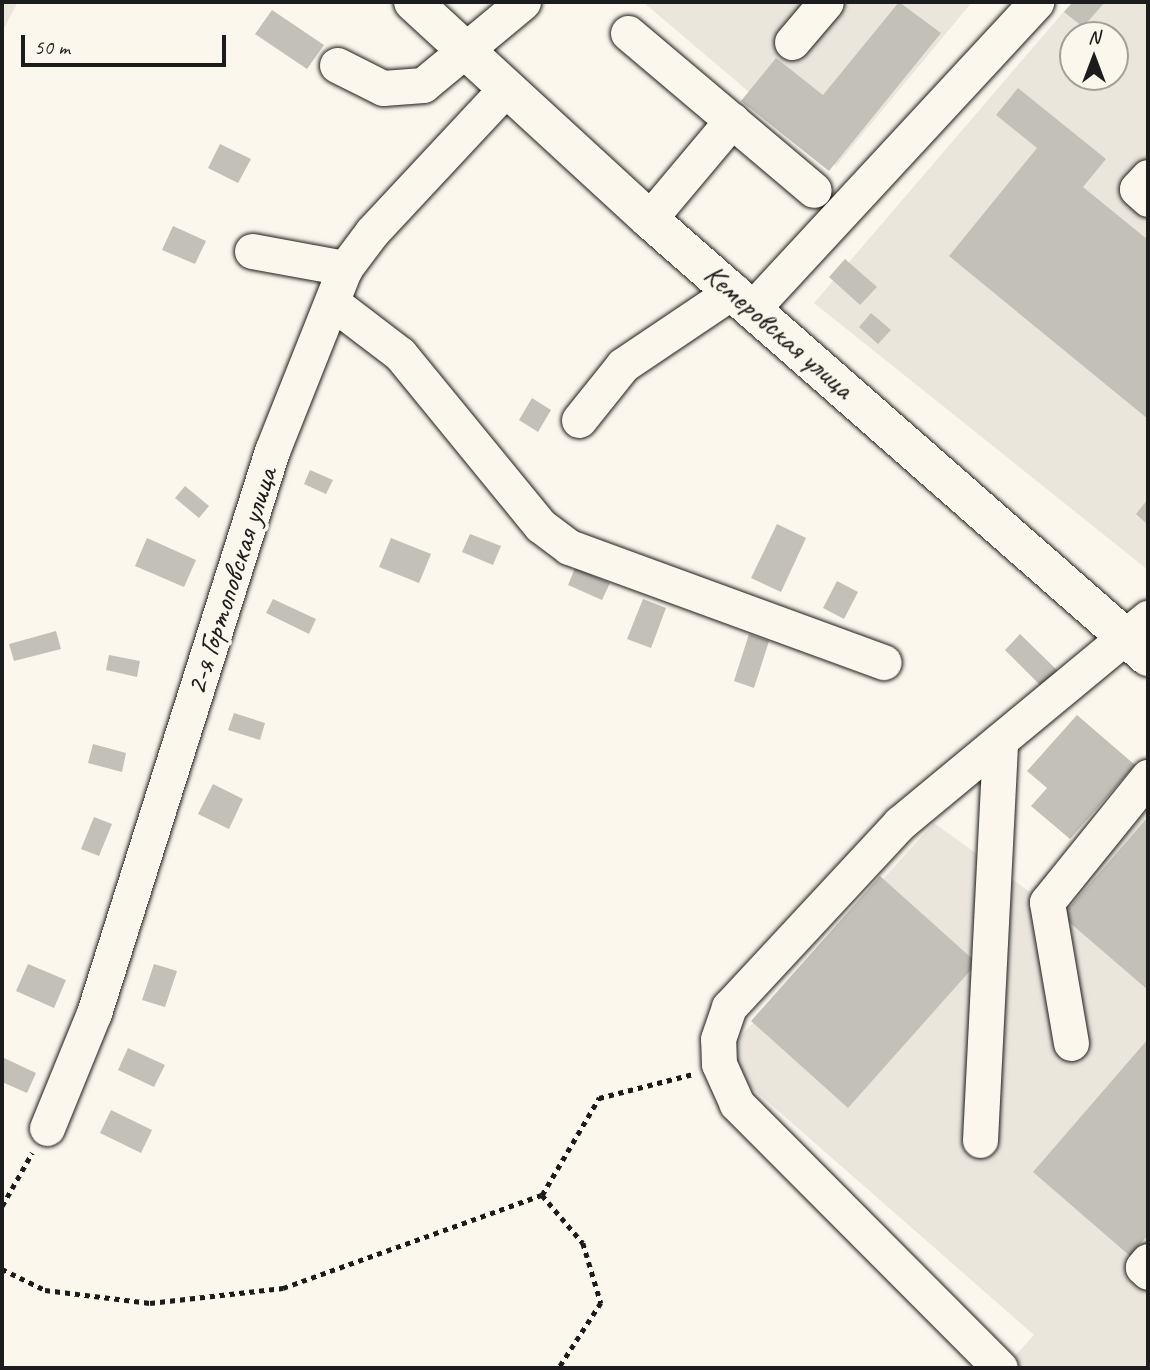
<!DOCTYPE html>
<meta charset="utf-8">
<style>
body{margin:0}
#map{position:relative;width:1150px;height:1370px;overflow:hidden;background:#fbf7ec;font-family:Caveat,sans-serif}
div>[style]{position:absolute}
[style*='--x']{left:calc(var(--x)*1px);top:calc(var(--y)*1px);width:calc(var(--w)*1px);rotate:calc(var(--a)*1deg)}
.built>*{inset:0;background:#eae6dc}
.building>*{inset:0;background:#c3c0b8}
.path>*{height:4.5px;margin-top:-2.25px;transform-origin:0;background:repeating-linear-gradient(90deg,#1c1c1c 0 5px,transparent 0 10px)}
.roads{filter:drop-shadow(0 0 2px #1c1c1c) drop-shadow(0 0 2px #1c1c1c)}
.minor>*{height:35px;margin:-17.5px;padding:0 17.5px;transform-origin:17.5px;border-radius:17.5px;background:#fbf7ec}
.major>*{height:38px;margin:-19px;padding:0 19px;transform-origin:19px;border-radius:19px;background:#fbf7ec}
span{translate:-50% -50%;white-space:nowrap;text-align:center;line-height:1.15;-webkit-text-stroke:7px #fbf7ec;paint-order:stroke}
.street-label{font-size:30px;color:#1c1c1c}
.frame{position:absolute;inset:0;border:4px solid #1c1c1c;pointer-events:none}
.north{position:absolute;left:1059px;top:21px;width:70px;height:70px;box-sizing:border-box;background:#fbf7ec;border:2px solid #a29f99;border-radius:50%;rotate:0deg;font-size:19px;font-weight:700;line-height:28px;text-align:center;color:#1c1c1c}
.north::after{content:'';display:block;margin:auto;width:24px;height:32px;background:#1c1c1c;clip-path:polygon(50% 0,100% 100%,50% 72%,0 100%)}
.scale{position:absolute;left:21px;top:35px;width:205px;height:32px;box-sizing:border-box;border:4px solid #1c1c1c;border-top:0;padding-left:9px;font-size:21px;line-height:24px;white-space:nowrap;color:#1c1c1c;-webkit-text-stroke:5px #fbf7ec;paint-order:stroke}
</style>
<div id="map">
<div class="built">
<i style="clip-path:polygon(2px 2px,18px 2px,2px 32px)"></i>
<i style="clip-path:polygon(643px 2px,972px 2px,836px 166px)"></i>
<i style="clip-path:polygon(evenodd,1072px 2px,1148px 2px,1148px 570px,814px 303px,1072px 2px,1073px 35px,1115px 35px,1115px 77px,1073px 77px,1073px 35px)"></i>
<i style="clip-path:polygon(1141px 771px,1148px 778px,1148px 1368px,1004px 1368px,1034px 1335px,735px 1073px,731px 1047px,934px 823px,1030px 892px)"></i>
</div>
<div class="building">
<i style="clip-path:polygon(899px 2px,941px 33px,829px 171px,741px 101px,776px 58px,823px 95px)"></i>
<i style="clip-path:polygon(1073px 2px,1105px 2px,1083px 27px,1064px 12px)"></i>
<i style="clip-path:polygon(272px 10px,324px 45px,307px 69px,255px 34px)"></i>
<i style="clip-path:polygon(1018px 88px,1106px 159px,1083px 187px,1148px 240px,1148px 419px,949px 256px,1037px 148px,996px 115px)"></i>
<i style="clip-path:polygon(220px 144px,251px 159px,238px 183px,208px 168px)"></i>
<i style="clip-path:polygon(173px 226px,206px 241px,195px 264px,162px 250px)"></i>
<i style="clip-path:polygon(845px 259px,877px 287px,860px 305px,829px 277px)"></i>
<i style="clip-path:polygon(871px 313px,891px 330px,878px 344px,859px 327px)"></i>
<i style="clip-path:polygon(532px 398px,551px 410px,538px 432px,519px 420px)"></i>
<i style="clip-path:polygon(310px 470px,333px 480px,326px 494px,304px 484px)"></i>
<i style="clip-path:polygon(185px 486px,209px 506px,199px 518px,175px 498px)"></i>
<i style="clip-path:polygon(1148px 499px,1148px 525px,1136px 514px)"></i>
<i style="clip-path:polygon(777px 524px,806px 538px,781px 592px,751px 578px)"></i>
<i style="clip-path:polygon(470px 534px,501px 546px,493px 565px,462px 552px)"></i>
<i style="clip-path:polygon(147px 538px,196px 560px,184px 587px,135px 566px)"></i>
<i style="clip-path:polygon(391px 538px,431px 554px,419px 583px,379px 567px)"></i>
<i style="clip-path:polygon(575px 568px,610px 583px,602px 600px,568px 585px)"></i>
<i style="clip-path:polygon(837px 581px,858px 592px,844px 619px,823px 608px)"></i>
<i style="clip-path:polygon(273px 599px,316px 619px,309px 634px,266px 613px)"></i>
<i style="clip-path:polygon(643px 599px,666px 608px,651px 648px,627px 639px)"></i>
<i style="clip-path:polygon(56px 631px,61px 649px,14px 661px,9px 644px)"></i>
<i style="clip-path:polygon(749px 634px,769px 641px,754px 688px,734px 681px)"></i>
<i style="clip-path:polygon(1020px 634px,1058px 671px,1042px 687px,1005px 650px)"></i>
<i style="clip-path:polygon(109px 655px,140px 661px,137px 677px,106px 670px)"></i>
<i style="clip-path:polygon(234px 713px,265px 723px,260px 740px,228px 730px)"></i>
<i style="clip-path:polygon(1077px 715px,1135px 765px,1070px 839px,1031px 806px,1047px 788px,1027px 771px)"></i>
<i style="clip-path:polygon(93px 744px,126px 753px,122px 772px,88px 763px)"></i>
<i style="clip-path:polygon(213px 784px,243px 799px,229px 829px,198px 814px)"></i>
<i style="clip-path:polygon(94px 817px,112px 824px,99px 856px,81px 849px)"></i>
<i style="clip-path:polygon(1148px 817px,1148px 990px,1062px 916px)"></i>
<i style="clip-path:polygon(880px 876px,977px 963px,848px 1108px,751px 1021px)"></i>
<i style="clip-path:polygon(28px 964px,66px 980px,54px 1008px,16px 991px)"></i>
<i style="clip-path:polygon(154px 964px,177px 971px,165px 1007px,142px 1000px)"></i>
<i style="clip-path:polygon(1148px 1039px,1148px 1235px,1130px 1256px,1033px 1172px)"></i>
<i style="clip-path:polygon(128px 1048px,165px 1065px,154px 1087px,118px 1070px)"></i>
<i style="clip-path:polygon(2px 1057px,36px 1073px,27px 1093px,2px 1082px)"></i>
<i style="clip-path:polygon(111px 1110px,152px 1130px,141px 1153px,100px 1133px)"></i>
</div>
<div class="path">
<i style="--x:542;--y:1195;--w:113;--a:-59.6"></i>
<i style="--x:599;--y:1098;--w:97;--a:-14.3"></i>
<i style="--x:2;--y:1206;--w:61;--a:-60.5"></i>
<i style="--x:2;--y:1269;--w:48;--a:26"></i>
<i style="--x:45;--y:1290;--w:106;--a:7.1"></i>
<i style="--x:150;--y:1303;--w:134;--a:-6.4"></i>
<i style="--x:283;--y:1288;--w:275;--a:-19.8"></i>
<i style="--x:542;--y:1195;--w:63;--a:49.5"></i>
<i style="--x:583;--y:1243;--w:63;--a:73.3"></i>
<i style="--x:601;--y:1303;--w:77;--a:122.9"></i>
</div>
<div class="roads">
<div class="minor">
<i style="--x:628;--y:33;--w:243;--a:40.2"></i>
<i style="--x:792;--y:42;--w:52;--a:-49.6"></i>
<i style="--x:337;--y:65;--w:51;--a:26.6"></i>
<i style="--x:383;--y:88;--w:40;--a:-4.3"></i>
<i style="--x:423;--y:85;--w:130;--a:-39.7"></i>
<i style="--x:1148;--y:177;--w:16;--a:133"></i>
<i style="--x:1137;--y:189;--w:15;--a:42"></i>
<i style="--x:649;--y:219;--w:129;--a:-50"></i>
<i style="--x:252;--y:251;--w:95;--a:10.4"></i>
<i style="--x:333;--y:303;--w:84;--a:37.3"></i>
<i style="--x:400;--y:354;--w:222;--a:50.7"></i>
<i style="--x:541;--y:526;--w:35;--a:37"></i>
<i style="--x:569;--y:547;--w:335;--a:20.1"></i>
<i style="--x:753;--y:308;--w:417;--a:-47.2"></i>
<i style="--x:579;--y:420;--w:70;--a:-51.3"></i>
<i style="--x:623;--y:365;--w:133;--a:-33.9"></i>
<i style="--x:1071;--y:1043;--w:143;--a:-99.7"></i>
<i style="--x:1047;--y:902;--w:161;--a:-51.1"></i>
<i style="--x:47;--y:1128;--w:124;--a:-67.8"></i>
<i style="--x:94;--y:1013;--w:590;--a:-72.43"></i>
<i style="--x:272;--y:451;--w:197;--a:-68.3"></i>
<i style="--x:345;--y:268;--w:45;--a:-53.1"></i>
<i style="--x:372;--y:232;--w:198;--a:-47"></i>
<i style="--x:980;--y:1140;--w:400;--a:-87.1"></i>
<i style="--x:1148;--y:1261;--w:8;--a:130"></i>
<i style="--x:1143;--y:1267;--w:7;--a:45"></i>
<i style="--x:1000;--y:1368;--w:373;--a:-134.9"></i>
<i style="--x:737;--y:1104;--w:44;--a:-114.2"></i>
<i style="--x:719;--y:1064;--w:25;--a:-92"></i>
<i style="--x:718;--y:1039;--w:34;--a:-71"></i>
<i style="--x:729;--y:1007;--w:251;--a:-47.1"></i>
<i style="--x:900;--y:823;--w:322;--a:-39.6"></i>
</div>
<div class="major">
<i style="--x:413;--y:2;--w:321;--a:42.6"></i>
<i style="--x:649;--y:219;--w:664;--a:41.28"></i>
</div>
</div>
<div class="street-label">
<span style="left:779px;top:331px;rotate:41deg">Кемеровская улица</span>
<span style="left:231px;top:581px;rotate:-72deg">2-я Гортоповская улица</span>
</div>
<div class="frame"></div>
<div class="north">N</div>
<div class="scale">50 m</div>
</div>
